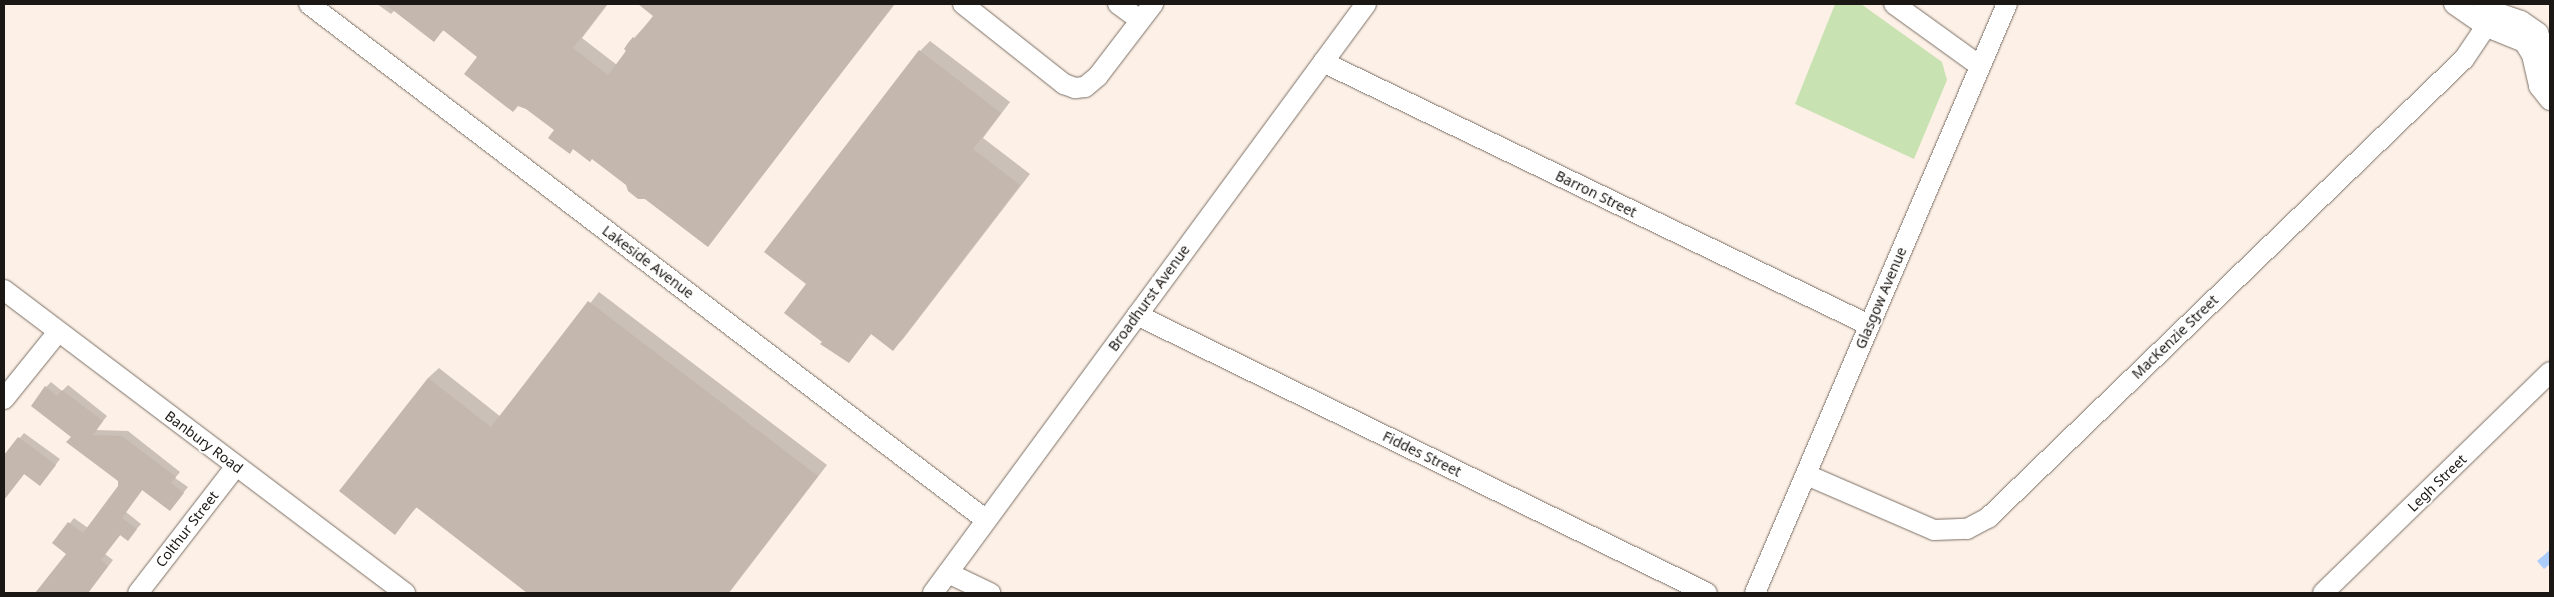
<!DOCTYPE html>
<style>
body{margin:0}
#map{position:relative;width:2554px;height:597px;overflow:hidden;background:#fdf0e6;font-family:"Noto Sans",sans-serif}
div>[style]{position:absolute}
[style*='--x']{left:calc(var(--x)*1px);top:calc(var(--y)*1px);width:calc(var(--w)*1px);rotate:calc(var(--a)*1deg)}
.green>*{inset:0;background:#c9e2b2}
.water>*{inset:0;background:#acccfa}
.shadow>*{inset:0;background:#0003}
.building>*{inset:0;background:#c3b7ae}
.roads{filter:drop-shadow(0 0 1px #7b7067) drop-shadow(0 0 1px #7b7067)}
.minor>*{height:20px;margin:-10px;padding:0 10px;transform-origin:10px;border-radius:10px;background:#fff}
span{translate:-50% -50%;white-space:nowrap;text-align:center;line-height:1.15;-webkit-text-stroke:4px #fff;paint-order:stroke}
.street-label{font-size:14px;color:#1b1714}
.frame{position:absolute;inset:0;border:5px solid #1b1714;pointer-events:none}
</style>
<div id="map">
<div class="green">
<i style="clip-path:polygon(1835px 4px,1861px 4px,1942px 62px,1947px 80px,1914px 159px,1795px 104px)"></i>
</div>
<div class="water">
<i style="clip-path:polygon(2550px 550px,2550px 564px,2544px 569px,2537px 561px)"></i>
</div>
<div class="shadow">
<i style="clip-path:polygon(377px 4px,608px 4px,582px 38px,617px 65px,634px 38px,655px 15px,640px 4px,895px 4px,707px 246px,555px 130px,479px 57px,444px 30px,433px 40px,395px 10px,391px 14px)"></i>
<i style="clip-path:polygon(930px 41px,1010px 102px,983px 138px,1030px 174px,903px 339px,893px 349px,872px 333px,849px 361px,824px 342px,808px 284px,920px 51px)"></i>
<i style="clip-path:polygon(599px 292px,827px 465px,729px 593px,529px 593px,417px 507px,394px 533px,428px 378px,439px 368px,501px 417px)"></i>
<i style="clip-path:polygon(51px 382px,62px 391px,68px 385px,107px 416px,96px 430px,128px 431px,180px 472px,175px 478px,188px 487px,170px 509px,143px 489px,126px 512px,141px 524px,128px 539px,121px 534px,105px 554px,113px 560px,88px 593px,37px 593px,68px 554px,54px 543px,74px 518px,88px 528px,120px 486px,120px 480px,73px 436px,46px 387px)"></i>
<i style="clip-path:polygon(24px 433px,60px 459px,40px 485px,25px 473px,5px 498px,4px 457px)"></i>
</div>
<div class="building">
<i style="clip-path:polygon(385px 4px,607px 4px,573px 48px,608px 75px,626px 51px,624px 49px,628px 43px,633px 37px,635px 39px,653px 16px,638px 4px,894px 4px,708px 247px,645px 199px,638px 199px,628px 191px,626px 185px,592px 159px,590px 162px,573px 149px,570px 154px,548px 138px,554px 130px,526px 109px,518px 106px,513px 112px,464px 74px,477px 57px,443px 30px,434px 42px)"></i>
<i style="clip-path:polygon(919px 50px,1001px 113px,973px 149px,1020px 185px,893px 351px,871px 334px,849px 363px,820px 344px,822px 342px,784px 313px,806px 284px,764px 252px)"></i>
<i style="clip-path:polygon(588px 301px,818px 476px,728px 593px,527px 593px,416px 507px,395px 535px,339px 491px,428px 378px,491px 427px)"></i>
<i style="clip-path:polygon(45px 386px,57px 396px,62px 390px,103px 421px,93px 435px,122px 436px,176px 477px,171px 483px,184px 493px,170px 511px,142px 490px,122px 518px,137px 529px,128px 541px,120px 535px,101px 560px,108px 566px,88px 593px,35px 593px,66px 554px,52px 543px,68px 522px,83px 533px,118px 486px,118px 481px,66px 442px,71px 437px,31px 406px)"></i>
<i style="clip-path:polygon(18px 437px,56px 465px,40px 486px,24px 474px,4px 500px,4px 455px)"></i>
</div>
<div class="roads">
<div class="minor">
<i style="--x:309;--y:4;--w:851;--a:37.31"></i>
<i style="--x:963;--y:4;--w:129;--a:38.4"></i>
<i style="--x:1064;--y:84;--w:12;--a:20"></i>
<i style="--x:1075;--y:88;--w:10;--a:-6"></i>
<i style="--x:1085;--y:87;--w:17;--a:-40"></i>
<i style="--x:1098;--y:76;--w:91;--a:-52.6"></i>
<i style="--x:1118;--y:4;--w:27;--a:36"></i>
<i style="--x:1894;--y:4;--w:106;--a:35.8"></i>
<i style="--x:2454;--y:4;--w:40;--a:34.9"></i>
<i style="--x:2487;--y:27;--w:40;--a:22"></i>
<i style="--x:2524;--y:42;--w:15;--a:58"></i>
<i style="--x:2532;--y:55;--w:32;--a:77"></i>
<i style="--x:2539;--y:86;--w:18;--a:52"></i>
<i style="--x:2483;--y:8;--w:40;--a:18.9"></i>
<i style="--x:2521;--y:21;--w:21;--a:35"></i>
<i style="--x:2538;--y:33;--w:22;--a:69"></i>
<i style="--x:2546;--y:54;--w:21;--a:87"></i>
<i style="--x:1323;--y:62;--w:606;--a:25.72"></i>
<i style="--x:4;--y:290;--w:503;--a:37.08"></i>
<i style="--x:1137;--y:315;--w:634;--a:26"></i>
<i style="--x:4;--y:399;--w:86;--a:-51.1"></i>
<i style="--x:1807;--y:475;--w:138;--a:23.4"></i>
<i style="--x:1934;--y:530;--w:33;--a:-2"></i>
<i style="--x:1967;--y:529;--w:24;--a:-28"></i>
<i style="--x:1988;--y:518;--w:661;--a:-43.96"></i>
<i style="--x:2464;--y:59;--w:55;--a:-56"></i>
<i style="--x:948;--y:573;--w:47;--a:25.5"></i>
<i style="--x:138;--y:593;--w:160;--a:-52.3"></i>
<i style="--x:933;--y:593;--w:731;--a:-53.68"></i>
<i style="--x:1755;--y:593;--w:641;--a:-66.84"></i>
<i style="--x:2323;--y:593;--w:317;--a:-44.2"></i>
</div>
</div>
<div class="street-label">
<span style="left:1596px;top:194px;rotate:26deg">Barron Street</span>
<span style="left:648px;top:262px;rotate:37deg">Lakeside Avenue</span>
<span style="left:1149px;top:298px;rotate:-54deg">Broadhurst Avenue</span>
<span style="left:1881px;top:298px;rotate:-67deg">Glasgow Avenue</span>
<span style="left:2175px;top:337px;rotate:-44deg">MacKenzie Street</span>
<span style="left:204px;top:442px;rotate:37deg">Banbury Road</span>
<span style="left:1422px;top:454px;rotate:26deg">Fiddes Street</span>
<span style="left:2437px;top:483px;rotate:-44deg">Legh Street</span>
<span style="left:187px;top:529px;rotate:-52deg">Colthur Street</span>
</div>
<div class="frame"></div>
</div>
